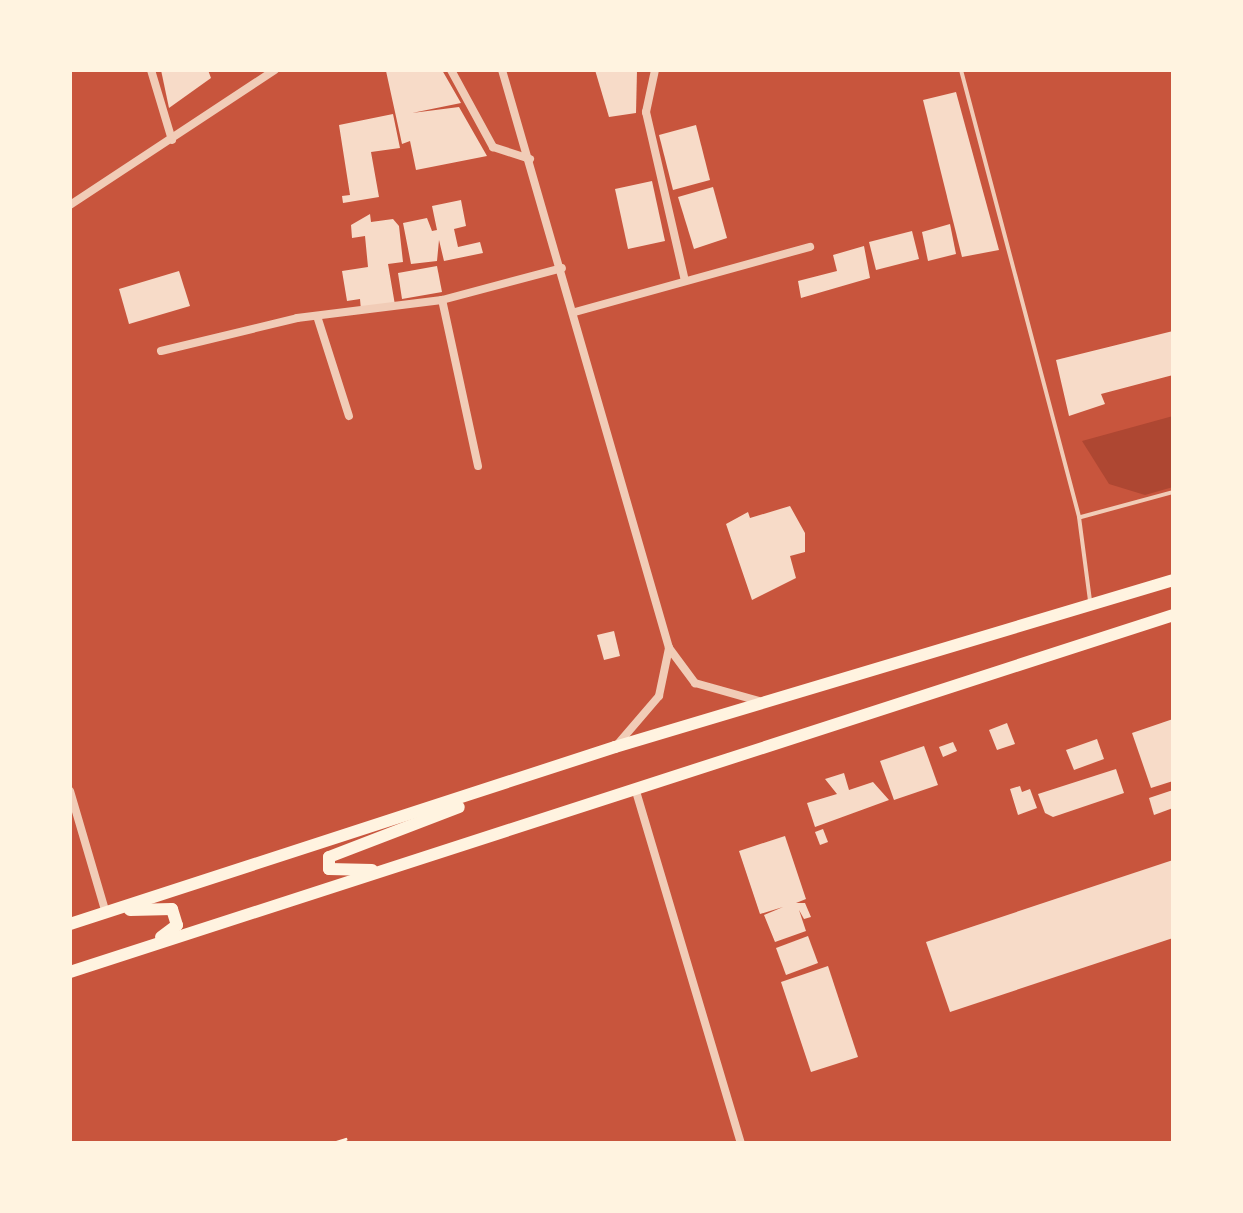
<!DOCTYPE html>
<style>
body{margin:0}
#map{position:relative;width:1243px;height:1213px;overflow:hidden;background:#c8553d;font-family:Lato,sans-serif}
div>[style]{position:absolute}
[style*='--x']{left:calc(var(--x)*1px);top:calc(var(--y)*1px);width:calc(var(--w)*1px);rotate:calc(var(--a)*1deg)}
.green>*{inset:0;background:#ae4732}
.building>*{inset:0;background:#f7dbc8}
.path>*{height:2.5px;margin:-1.25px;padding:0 1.25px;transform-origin:1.25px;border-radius:1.25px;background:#fff3e0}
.service>*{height:4px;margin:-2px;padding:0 2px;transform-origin:2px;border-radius:2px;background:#f1ccb7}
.minor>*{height:8px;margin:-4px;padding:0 4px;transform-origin:4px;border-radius:4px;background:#f1ccb7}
.trunk>*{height:12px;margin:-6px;padding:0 6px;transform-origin:6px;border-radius:6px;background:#fff3e0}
span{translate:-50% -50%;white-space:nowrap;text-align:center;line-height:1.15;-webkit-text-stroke:8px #fff3e0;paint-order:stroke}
.frame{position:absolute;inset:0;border:72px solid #fff3e0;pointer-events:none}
</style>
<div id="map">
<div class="green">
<i style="clip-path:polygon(1173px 416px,1173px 487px,1145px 495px,1109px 484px,1082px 441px)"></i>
</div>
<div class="building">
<i style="clip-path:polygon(161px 70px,208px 70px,211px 78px,169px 108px)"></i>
<i style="clip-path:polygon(442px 70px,461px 103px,412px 113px,459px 107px,487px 156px,416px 170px,410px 141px,402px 144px,386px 71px)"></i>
<i style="clip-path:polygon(595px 70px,637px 70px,636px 113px,609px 117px)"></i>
<i style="clip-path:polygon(956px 92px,999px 250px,962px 257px,923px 100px)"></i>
<i style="clip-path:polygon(393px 114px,400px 148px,371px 152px,379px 197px,343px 203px,342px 196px,350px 195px,339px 125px)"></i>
<i style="clip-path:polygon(696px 125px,710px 180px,673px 190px,659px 135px)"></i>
<i style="clip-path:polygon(652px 181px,665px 241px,628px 249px,615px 189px)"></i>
<i style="clip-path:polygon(713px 187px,727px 238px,694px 249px,678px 197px)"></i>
<i style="clip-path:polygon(461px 200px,466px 226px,454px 229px,458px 247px,480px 242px,483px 253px,444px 261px,439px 240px,437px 261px,411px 264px,403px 223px,427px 218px,432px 231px,437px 230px,432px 206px)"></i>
<i style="clip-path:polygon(370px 214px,371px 222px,393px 219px,399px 226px,403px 262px,388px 264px,395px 305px,361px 310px,360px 299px,347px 301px,342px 271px,368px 267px,365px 236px,352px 238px,351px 225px)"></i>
<i style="clip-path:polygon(950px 224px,956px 254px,928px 261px,922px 232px)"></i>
<i style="clip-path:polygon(912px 231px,919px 259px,876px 270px,869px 242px)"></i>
<i style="clip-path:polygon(864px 246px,870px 278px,801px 298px,798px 281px,837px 271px,833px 255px)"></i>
<i style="clip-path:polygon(437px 266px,442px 292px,402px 299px,398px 273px)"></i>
<i style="clip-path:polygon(179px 271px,190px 306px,129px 324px,119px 289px)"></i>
<i style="clip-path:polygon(1173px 331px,1173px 375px,1101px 394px,1105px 404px,1069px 416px,1056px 360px)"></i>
<i style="clip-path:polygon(790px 506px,805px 533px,805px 552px,790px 556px,796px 578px,752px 600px,726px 524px,748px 512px,750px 518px)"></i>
<i style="clip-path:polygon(614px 631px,620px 656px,604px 660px,597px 635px)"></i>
<i style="clip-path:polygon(1173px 719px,1173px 781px,1151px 788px,1132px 733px)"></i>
<i style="clip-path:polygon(1007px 723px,1015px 744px,997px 750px,989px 730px)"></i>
<i style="clip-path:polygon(1097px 739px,1104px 759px,1074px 770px,1066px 750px)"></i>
<i style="clip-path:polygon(953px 742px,957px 751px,943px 757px,939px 747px)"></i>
<i style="clip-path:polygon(924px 746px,938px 785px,894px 800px,880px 761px)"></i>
<i style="clip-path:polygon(1116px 769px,1124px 793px,1053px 817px,1045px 813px,1038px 794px)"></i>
<i style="clip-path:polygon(844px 773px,849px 790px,873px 782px,889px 800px,815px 827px,807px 803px,837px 794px,825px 779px)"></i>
<i style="clip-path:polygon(1020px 786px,1022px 792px,1030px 789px,1037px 808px,1018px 815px,1010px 789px)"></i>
<i style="clip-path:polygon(1173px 790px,1173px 808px,1154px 815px,1149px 798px)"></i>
<i style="clip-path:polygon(823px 829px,828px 842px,820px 845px,815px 832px)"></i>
<i style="clip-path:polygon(785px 836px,806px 899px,796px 903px,805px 903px,811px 917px,804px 919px,799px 910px,806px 931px,775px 942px,764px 915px,783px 907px,760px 914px,739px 851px)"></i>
<i style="clip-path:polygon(1173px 860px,1173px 938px,950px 1012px,926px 942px)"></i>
<i style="clip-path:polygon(808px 936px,818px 963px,786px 975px,776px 948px)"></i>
<i style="clip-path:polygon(828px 966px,858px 1057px,811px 1072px,781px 982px)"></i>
</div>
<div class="path">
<i style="--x:333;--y:1143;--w:13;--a:-18"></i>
</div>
<div class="service">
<i style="--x:961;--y:70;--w:462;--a:75.2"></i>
<i style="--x:1079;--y:517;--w:84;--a:82.5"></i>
<i style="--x:1081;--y:517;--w:95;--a:-15.2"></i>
</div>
<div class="minor">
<i style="--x:151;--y:70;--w:73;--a:73.3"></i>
<i style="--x:451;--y:70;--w:88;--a:61.4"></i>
<i style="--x:493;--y:147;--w:39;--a:18"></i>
<i style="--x:502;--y:70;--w:602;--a:73.88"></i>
<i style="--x:669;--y:648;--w:49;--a:101.8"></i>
<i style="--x:659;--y:696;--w:65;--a:130.6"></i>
<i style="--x:655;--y:70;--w:43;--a:102.1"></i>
<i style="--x:646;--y:112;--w:173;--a:77"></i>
<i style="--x:70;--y:205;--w:245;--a:-33.4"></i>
<i style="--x:575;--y:312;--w:244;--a:-15.5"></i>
<i style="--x:317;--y:316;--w:105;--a:72.3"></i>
<i style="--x:161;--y:351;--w:140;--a:-13.6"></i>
<i style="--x:297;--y:318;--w:146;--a:-7.1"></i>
<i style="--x:478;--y:466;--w:170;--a:-102.2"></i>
<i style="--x:442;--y:300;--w:124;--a:-14.9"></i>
<i style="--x:669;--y:648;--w:44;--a:53.4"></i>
<i style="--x:695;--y:683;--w:66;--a:15.7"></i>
<i style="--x:635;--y:788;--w:370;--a:73.4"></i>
<i style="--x:70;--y:791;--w:127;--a:73.6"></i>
</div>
<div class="trunk">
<i style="--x:372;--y:870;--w:43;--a:-178.7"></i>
<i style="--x:329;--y:869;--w:12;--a:-90"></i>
<i style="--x:329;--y:857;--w:139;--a:-21"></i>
<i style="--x:130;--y:910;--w:42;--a:-1.4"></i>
<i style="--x:172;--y:909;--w:17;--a:73"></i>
<i style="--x:177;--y:925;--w:20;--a:143"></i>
<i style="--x:70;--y:924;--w:573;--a:-17.99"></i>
<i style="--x:615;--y:747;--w:582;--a:-16.66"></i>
<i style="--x:70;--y:972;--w:1159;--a:-17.93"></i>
</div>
<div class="frame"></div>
</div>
